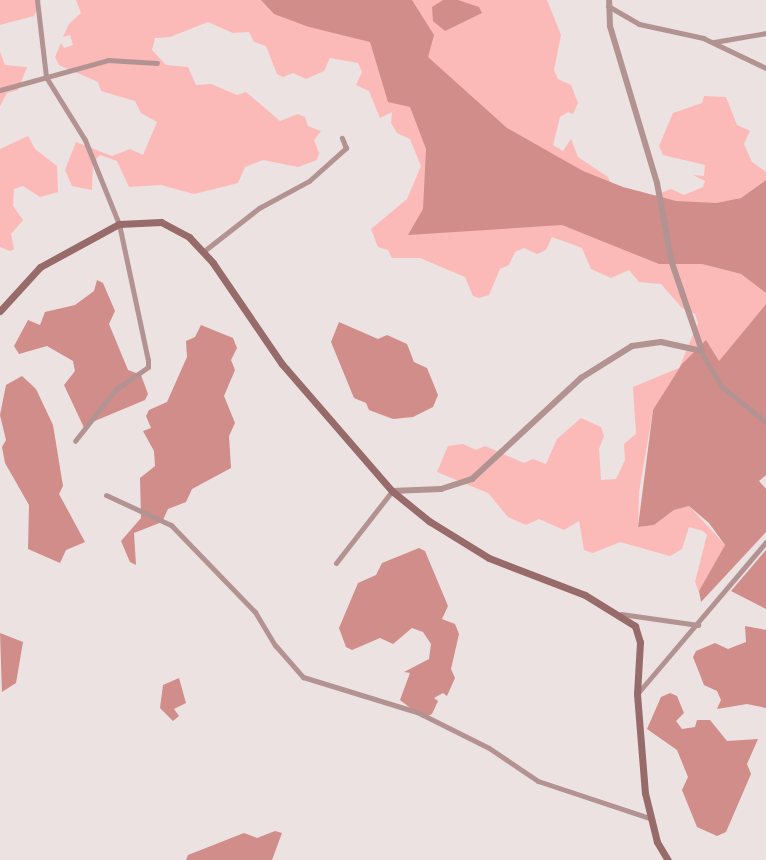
<!DOCTYPE html>
<style>
body{margin:0}
#map{position:relative;width:766px;height:860px;overflow:hidden;background:#ece2e1;font-family:Inter,sans-serif}
div>[style]{position:absolute}
[style*='--x']{left:calc(var(--x)*1px);top:calc(var(--y)*1px);width:calc(var(--w)*1px);rotate:calc(var(--a)*1deg)}
.green>*{inset:0;background:#fbbab7}
.forest>*{inset:0;background:#d18d8a}
.minor>*{height:5px;margin:-2.5px;padding:0 2.5px;transform-origin:2.5px;border-radius:2.5px;background:#b29391}
.tertiary>*{height:6px;margin:-3px;padding:0 3px;transform-origin:3px;border-radius:3px;background:#b29391}
.secondary>*{height:7px;margin:-3.5px;padding:0 3.5px;transform-origin:3.5px;border-radius:3.5px;background:#976b69}
span{translate:-50% -50%;white-space:nowrap;text-align:center;line-height:1.15;-webkit-text-stroke:4px #f9efee;paint-order:stroke}
</style>
<div id="map">
<div class="green">
<i style="clip-path:polygon(0 0,41px 0,34px 16px,0 25px)"></i>
<i style="clip-path:polygon(76px 0,547px 0,561px 35px,554px 70px,558px 79px,571px 85px,578px 103px,573px 114px,568px 112px,560px 117px,553px 145px,563px 151px,571px 139px,578px 157px,608px 177px,612px 186px,631px 195px,640px 191px,653px 196px,671px 189px,684px 195px,703px 187px,705px 181px,693px 175px,704px 176px,705px 165px,663px 155px,659px 146px,673px 113px,702px 103px,704px 96px,726px 97px,737px 125px,750px 131px,744px 144px,752px 162px,766px 172px,766px 180px,741px 198px,716px 203px,702px 264px,741px 274px,766px 293px,766px 304px,719px 361px,653px 410px,639px 492px,638px 527px,654px 525px,674px 510px,689px 506px,725px 545px,699px 592px,695px 582px,707px 535px,703px 531px,689px 527px,682px 549px,670px 556px,620px 542px,593px 553px,584px 550px,579px 521px,564px 530px,539px 519px,526px 525px,508px 517px,488px 493px,437px 472px,448px 446px,463px 444px,476px 450px,485px 446px,524px 463px,533px 459px,546px 464px,557px 439px,581px 418px,601px 427px,604px 436px,599px 449px,601px 480px,616px 479px,625px 460px,624px 444px,636px 434px,633px 387px,679px 368px,698px 323px,695px 314px,682px 308px,661px 284px,639px 282px,629px 270px,611px 278px,591px 269px,582px 248px,552px 237px,546px 250px,537px 254px,524px 248px,515px 252px,509px 265px,500px 269px,489px 295px,479px 298px,473px 296px,465px 277px,420px 258px,392px 258px,388px 250px,378px 247px,371px 229px,407px 199px,421px 166px,410px 139px,397px 133px,391px 123px,392px 112px,380px 118px,369px 91px,356px 85px,362px 72px,358px 63px,330px 58px,324px 71px,306px 79px,293px 73px,283px 77px,277px 74px,266px 46px,254px 42px,249px 32px,233px 33px,208px 22px,170px 37px,155px 38px,152px 50px,166px 65px,188px 67px,196px 85px,211px 84px,237px 95px,246px 92px,280px 121px,298px 114px,305px 117px,308px 126px,321px 131px,314px 140px,319px 153px,317px 160px,298px 167px,263px 160px,245px 167px,238px 183px,194px 194px,161px 185px,129px 187px,117px 161px,100px 155px,93px 162px,92px 190px,72px 186px,65px 170px,76px 142px,112px 156px,130px 149px,143px 155px,157px 122px,141px 113px,135px 101px,101px 91px,98px 82px,59px 65px,55px 57px,61px 43px,64px 48px,73px 45px,70px 35px,63px 37px,69px 24px,81px 13px)"></i>
<i style="clip-path:polygon(0 52px,5px 65px,27px 67px,18px 90px,7px 93px,0 106px)"></i>
<i style="clip-path:polygon(28px 136px,35px 149px,57px 166px,58px 192px,40px 197px,23px 186px,14px 189px,13px 206px,23px 220px,11px 234px,14px 249px,10px 251px,0 247px,0 149px)"></i>
</div>
<div class="forest">
<i style="clip-path:polygon(261px 0,412px 0,434px 35px,428px 57px,507px 128px,583px 171px,623px 187px,676px 201px,716px 203px,741px 198px,766px 180px,766px 293px,741px 274px,702px 264px,659px 264px,562px 225px,408px 235px,423px 209px,426px 149px,410px 107px,388px 102px,370px 42px,309px 27px,274px 14px)"></i>
<i style="clip-path:polygon(458px 0,479px 7px,482px 13px,445px 31px,433px 21px,432px 7px,443px 0)"></i>
<i style="clip-path:polygon(97px 280px,103px 283px,115px 311px,109px 324px,128px 370px,141px 375px,148px 394px,145px 400px,90px 423px,86px 432px,64px 385px,75px 371px,73px 361px,47px 346px,19px 354px,14px 346px,28px 320px,40px 325px,45px 312px,75px 305px,94px 291px)"></i>
<i style="clip-path:polygon(766px 304px,766px 475px,759px 481px,766px 489px,766px 532px,701px 602px,699px 591px,725px 545px,709px 523px,689px 506px,674px 510px,654px 525px,638px 527px,653px 410px,682px 364px,706px 340px,719px 361px)"></i>
<i style="clip-path:polygon(339px 322px,378px 339px,387px 335px,407px 344px,414px 362px,427px 368px,438px 395px,433px 407px,413px 417px,393px 419px,369px 410px,366px 403px,354px 398px,331px 342px)"></i>
<i style="clip-path:polygon(201px 325px,233px 338px,237px 348px,231px 360px,235px 370px,224px 396px,235px 423px,229px 436px,231px 468px,192px 489px,186px 502px,168px 509px,162px 522px,134px 533px,136px 565px,130px 562px,121px 541px,141px 518px,140px 478px,155px 466px,154px 451px,143px 431px,151px 428px,146px 416px,149px 410px,167px 402px,187px 357px,186px 341px,195px 337px)"></i>
<i style="clip-path:polygon(22px 376px,36px 389px,53px 425px,63px 486px,59px 494px,85px 542px,66px 550px,60px 563px,28px 549px,29px 505px,5px 463px,2px 447px,6px 440px,0 415px,6px 385px)"></i>
<i style="clip-path:polygon(419px 548px,425px 551px,448px 606px,442px 619px,455px 624px,459px 634px,451px 669px,455px 678px,447px 696px,443px 693px,434px 698px,438px 701px,432px 714px,423px 718px,400px 700px,410px 673px,404px 672px,429px 659px,431px 644px,423px 632px,412px 628px,393px 644px,380px 638px,352px 650px,346px 647px,339px 628px,358px 583px,376px 575px,382px 563px)"></i>
<i style="clip-path:polygon(766px 550px,766px 609px,731px 591px)"></i>
<i style="clip-path:polygon(745px 626px,766px 630px,766px 708px,747px 704px,717px 709px,721px 700px,717px 691px,704px 685px,693px 657px,696px 651px,715px 643px,728px 649px,746px 642px)"></i>
<i style="clip-path:polygon(0 633px,23px 642px,16px 683px,2px 692px)"></i>
<i style="clip-path:polygon(179px 678px,186px 703px,174px 709px,179px 716px,173px 721px,160px 708px,163px 685px)"></i>
<i style="clip-path:polygon(670px 693px,677px 696px,684px 713px,676px 721px,682px 729px,695px 727px,697px 720px,710px 720px,727px 741px,758px 739px,747px 764px,751px 774px,726px 832px,717px 836px,697px 827px,682px 790px,688px 777px,677px 750px,647px 729px,661px 697px)"></i>
<i style="clip-path:polygon(275px 831px,282px 833px,272px 860px,186px 860px,188px 855px,244px 833px,257px 838px)"></i>
</div>
<div class="minor">
<i style="--x:37;--y:0;--w:78;--a:83.3"></i>
<i style="--x:46;--y:77;--w:74;--a:58.2"></i>
<i style="--x:85;--y:140;--w:91;--a:68"></i>
<i style="--x:119;--y:224;--w:139;--a:78"></i>
<i style="--x:148;--y:360;--w:7;--a:90"></i>
<i style="--x:148;--y:367;--w:39;--a:145"></i>
<i style="--x:116;--y:389;--w:66;--a:128.3"></i>
<i style="--x:608;--y:6;--w:36;--a:30"></i>
<i style="--x:639;--y:24;--w:66;--a:12.3"></i>
<i style="--x:703;--y:38;--w:70;--a:25.5"></i>
<i style="--x:714;--y:42;--w:53;--a:-9.8"></i>
<i style="--x:0;--y:90;--w:112;--a:-15.5"></i>
<i style="--x:108;--y:60;--w:49;--a:3.5"></i>
<i style="--x:204;--y:251;--w:70;--a:-38"></i>
<i style="--x:259;--y:208;--w:57;--a:-28.4"></i>
<i style="--x:309;--y:181;--w:50;--a:-41.7"></i>
<i style="--x:346;--y:148;--w:11;--a:-112"></i>
<i style="--x:701;--y:352;--w:41;--a:59"></i>
<i style="--x:722;--y:387;--w:56;--a:38.5"></i>
<i style="--x:106;--y:495;--w:72;--a:24.8"></i>
<i style="--x:171;--y:525;--w:121;--a:46"></i>
<i style="--x:255;--y:612;--w:39;--a:59"></i>
<i style="--x:275;--y:645;--w:43;--a:48.8"></i>
<i style="--x:303;--y:677;--w:119;--a:17.1"></i>
<i style="--x:417;--y:712;--w:80;--a:26.6"></i>
<i style="--x:489;--y:748;--w:59;--a:34"></i>
<i style="--x:538;--y:781;--w:117;--a:18.4"></i>
<i style="--x:336;--y:563;--w:91;--a:-52.1"></i>
<i style="--x:621;--y:614;--w:78;--a:8.1"></i>
<i style="--x:637;--y:694;--w:199;--a:-49.7"></i>
</div>
<div class="tertiary">
<i style="--x:392;--y:491;--w:49;--a:-2.3"></i>
<i style="--x:441;--y:489;--w:33;--a:-18"></i>
<i style="--x:472;--y:479;--w:149;--a:-42.8"></i>
<i style="--x:581;--y:378;--w:60;--a:-32.1"></i>
<i style="--x:632;--y:346;--w:29;--a:-8"></i>
<i style="--x:661;--y:342;--w:42;--a:12.4"></i>
<i style="--x:702;--y:351;--w:93;--a:-108.8"></i>
<i style="--x:672;--y:263;--w:81;--a:-100.6"></i>
<i style="--x:657;--y:183;--w:164;--a:-106.7"></i>
<i style="--x:610;--y:26;--w:26;--a:-92"></i>
</div>
<div class="secondary">
<i style="--x:0;--y:311;--w:59;--a:-47.7"></i>
<i style="--x:40;--y:267;--w:90;--a:-28.6"></i>
<i style="--x:119;--y:224;--w:42;--a:-2.7"></i>
<i style="--x:161;--y:222;--w:32;--a:28"></i>
<i style="--x:189;--y:237;--w:35;--a:47"></i>
<i style="--x:213;--y:263;--w:122;--a:55.7"></i>
<i style="--x:282;--y:364;--w:168;--a:49.1"></i>
<i style="--x:392;--y:491;--w:48;--a:39"></i>
<i style="--x:429;--y:521;--w:70;--a:31.7"></i>
<i style="--x:489;--y:558;--w:103;--a:21.1"></i>
<i style="--x:585;--y:595;--w:59;--a:31.8"></i>
<i style="--x:635;--y:626;--w:17;--a:73"></i>
<i style="--x:640;--y:642;--w:52;--a:93.3"></i>
<i style="--x:637;--y:694;--w:99;--a:85.4"></i>
<i style="--x:645;--y:793;--w:50;--a:76.2"></i>
<i style="--x:657;--y:842;--w:21;--a:59"></i>
</div>
</div>
